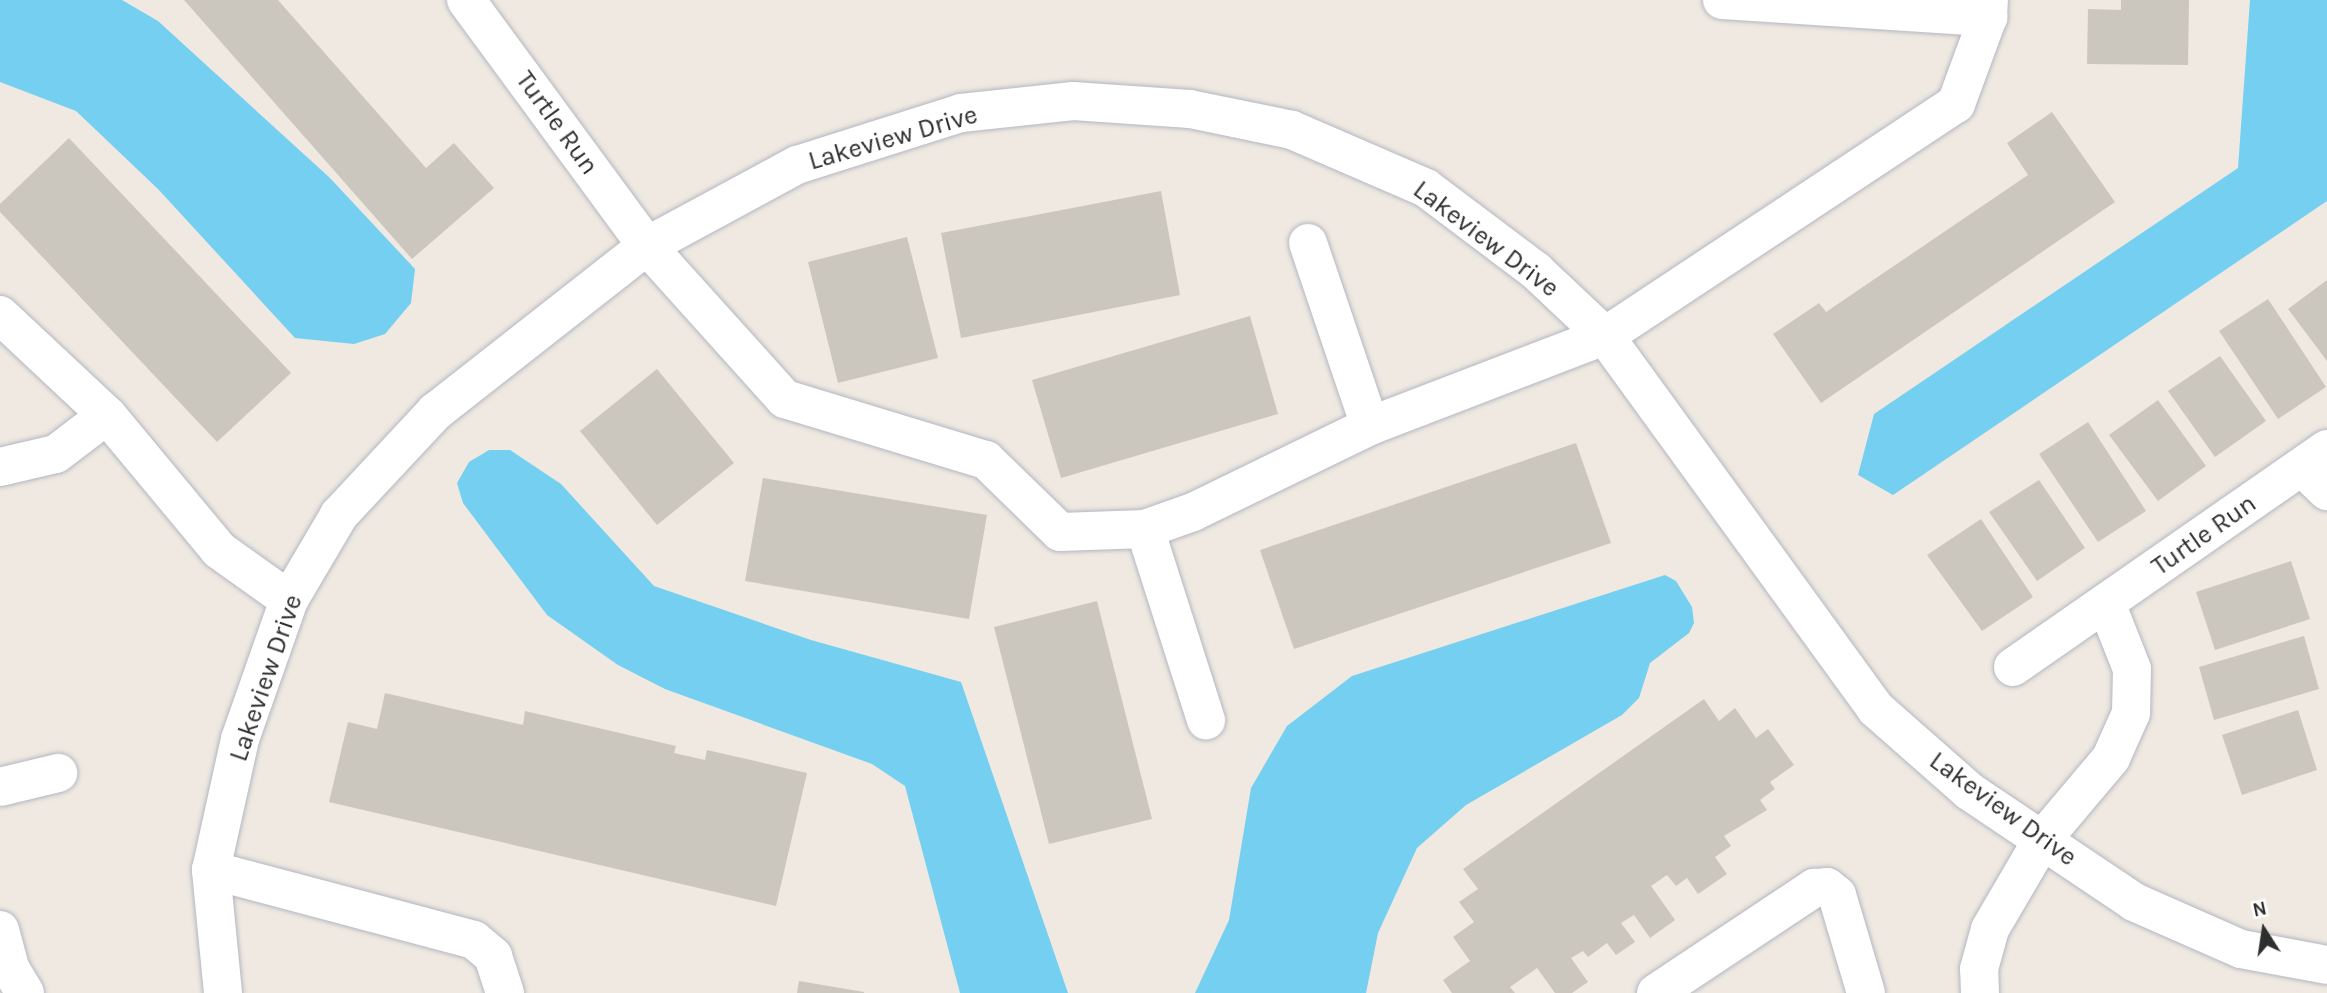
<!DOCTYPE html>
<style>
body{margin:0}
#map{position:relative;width:2327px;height:993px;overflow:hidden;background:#efe9e1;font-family:Karla,sans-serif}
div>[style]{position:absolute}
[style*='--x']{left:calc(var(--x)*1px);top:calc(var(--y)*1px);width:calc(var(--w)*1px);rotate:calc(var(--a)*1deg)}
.water>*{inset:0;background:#75cff0}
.building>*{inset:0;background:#cbc7bf}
.roads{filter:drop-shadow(0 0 2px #b4b7c1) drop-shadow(0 0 2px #b4b7c1)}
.minor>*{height:38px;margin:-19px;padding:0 19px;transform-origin:19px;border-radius:19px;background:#fff}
span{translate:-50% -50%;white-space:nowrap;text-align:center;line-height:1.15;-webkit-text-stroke:5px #fff;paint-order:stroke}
.street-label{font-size:26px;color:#2e2e2e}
.north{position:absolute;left:2229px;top:895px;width:70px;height:70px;-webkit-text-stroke:5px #fff;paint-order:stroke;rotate:348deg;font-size:19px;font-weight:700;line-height:28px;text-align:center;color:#2e2e2e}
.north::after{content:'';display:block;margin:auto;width:24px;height:32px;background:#2e2e2e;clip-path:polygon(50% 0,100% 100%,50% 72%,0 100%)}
</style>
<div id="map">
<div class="water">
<i style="clip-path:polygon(0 0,122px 0,158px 21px,330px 178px,415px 269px,411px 303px,385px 334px,354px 344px,295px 338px,158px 189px,76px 111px,0 82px)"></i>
<i style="clip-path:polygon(2250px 0,2327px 0,2327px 201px,1893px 495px,1858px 475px,1874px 414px,2238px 168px)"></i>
<i style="clip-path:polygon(489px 450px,510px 450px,561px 484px,654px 586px,811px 640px,961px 682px,1068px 993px,960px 993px,905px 786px,872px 764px,665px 689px,618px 665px,547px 615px,463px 503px,457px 483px,469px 462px)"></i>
<i style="clip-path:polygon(1665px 575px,1676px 581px,1692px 607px,1694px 623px,1689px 633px,1650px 663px,1639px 698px,1622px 715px,1466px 805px,1417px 848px,1378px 933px,1366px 993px,1195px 993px,1229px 920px,1251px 788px,1287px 726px,1352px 676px)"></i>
</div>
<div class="building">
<i style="clip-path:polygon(184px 0,278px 0,426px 168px,454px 143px,494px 188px,412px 259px)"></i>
<i style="clip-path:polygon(2121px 0,2189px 0,2188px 65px,2087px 64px,2088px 9px,2121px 10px)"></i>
<i style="clip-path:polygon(2052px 112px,2115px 202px,1821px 403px,1773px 334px,1819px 303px,1826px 312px,2028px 175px,2007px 143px)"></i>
<i style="clip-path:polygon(69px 138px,291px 373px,217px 442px,0 212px,0 204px)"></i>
<i style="clip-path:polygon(1161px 191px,1180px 295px,961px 338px,941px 233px)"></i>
<i style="clip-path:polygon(907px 237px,938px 358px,838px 383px,808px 262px)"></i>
<i style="clip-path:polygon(2327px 280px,2327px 361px,2288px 309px)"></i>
<i style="clip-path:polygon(2268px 299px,2326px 387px,2278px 419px,2219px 331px)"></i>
<i style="clip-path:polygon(1250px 316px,1278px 414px,1061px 478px,1032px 380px)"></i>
<i style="clip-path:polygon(2220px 356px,2266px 421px,2215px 457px,2168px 391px)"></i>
<i style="clip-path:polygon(657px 369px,734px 463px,657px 525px,580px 431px)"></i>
<i style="clip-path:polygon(2158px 400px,2206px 466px,2158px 501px,2109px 435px)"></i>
<i style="clip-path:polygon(2088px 422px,2146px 511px,2098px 542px,2039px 454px)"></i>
<i style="clip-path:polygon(1576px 443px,1611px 543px,1294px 649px,1260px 550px)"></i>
<i style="clip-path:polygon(763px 478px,987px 515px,969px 619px,745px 581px)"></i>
<i style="clip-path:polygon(2039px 480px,2085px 548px,2037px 581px,1989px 512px)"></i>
<i style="clip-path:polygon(1981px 519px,2033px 597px,1982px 631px,1927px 555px)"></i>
<i style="clip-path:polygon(2291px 561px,2310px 619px,2215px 650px,2196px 592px)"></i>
<i style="clip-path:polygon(1097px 601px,1152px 819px,1049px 844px,994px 627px)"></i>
<i style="clip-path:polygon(2304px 636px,2319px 689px,2214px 720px,2199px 667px)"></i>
<i style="clip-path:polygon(385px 693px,523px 725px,525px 711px,676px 746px,674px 753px,705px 760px,707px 750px,807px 773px,776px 906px,329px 802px,348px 722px,377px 729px)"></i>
<i style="clip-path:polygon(1704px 699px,1719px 721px,1735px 708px,1756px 738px,1768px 729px,1794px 765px,1770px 782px,1775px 789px,1760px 800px,1767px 810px,1724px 836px,1731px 846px,1715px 857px,1727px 874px,1698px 894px,1687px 878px,1676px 886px,1667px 875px,1651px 886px,1675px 920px,1650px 938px,1634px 915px,1621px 923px,1635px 942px,1616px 955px,1607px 943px,1588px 957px,1583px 951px,1571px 958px,1588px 982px,1572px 993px,1555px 993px,1537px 968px,1510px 987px,1515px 993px,1452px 993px,1443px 980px,1470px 961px,1453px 937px,1474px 922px,1459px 902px,1478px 889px,1463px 869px)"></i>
<i style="clip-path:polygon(2298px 710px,2317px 770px,2242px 795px,2222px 735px)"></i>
<i style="clip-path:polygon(799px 981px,864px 992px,864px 993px,797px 993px)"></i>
</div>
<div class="roads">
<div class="minor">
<i style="--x:466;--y:0;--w:305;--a:53.7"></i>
<i style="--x:647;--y:246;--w:206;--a:48"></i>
<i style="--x:785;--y:399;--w:210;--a:16.9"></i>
<i style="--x:986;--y:460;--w:103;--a:44.2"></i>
<i style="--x:1060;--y:532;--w:85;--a:-2"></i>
<i style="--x:1145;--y:529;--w:51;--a:-19.5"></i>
<i style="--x:1193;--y:512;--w:197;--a:-25.9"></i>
<i style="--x:1370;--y:426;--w:252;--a:-21"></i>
<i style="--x:1605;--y:336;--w:421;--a:-33.5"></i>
<i style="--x:1956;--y:104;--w:93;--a:-69.8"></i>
<i style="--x:1988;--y:17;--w:17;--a:-87"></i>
<i style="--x:1722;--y:0;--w:267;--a:3.7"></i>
<i style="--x:1308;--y:243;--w:193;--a:71.3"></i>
<i style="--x:0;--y:315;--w:146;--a:43.1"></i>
<i style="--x:107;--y:415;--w:175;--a:50.3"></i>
<i style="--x:219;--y:550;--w:86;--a:35.5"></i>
<i style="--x:0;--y:467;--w:57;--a:-13.1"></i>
<i style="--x:56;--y:454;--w:64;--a:-37.4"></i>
<i style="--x:2302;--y:467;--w:35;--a:44"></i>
<i style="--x:1145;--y:529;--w:201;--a:72.3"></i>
<i style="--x:2013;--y:667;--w:382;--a:-34.8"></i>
<i style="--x:0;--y:787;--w:60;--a:-13.6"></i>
<i style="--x:211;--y:870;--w:272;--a:14.9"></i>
<i style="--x:474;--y:940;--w:25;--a:40"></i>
<i style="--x:493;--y:956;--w:39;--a:72"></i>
<i style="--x:0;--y:930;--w:39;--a:75"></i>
<i style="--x:10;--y:968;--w:29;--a:59"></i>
<i style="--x:223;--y:993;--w:124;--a:-95.6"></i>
<i style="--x:211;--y:870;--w:134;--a:-77.5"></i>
<i style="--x:240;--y:739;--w:147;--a:-70.6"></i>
<i style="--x:289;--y:600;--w:99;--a:-59.5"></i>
<i style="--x:339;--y:515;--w:141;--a:-47"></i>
<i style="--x:435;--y:412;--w:269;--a:-38.1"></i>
<i style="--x:647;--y:246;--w:170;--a:-28.4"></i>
<i style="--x:797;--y:165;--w:172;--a:-17.6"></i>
<i style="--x:961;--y:113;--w:113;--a:-6.1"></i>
<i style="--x:1073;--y:101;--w:117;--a:3.9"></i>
<i style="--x:1190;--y:109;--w:104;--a:11.6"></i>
<i style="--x:1292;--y:130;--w:146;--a:23.4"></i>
<i style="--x:1426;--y:188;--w:138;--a:37"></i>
<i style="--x:1536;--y:271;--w:95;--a:43.3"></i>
<i style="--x:1605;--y:336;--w:461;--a:54"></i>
<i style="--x:1876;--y:709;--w:124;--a:41.4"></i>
<i style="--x:1969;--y:791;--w:199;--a:33.9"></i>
<i style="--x:2134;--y:902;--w:117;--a:23.7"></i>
<i style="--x:2241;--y:949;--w:87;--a:10.5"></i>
<i style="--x:1656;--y:993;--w:190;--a:-33.6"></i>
<i style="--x:1814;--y:888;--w:13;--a:-4"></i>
<i style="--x:1827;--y:887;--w:13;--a:39"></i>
<i style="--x:1837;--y:895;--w:102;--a:73.5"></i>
<i style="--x:1980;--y:993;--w:24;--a:-92"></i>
<i style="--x:1979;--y:969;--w:41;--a:-74.6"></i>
<i style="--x:1990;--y:929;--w:103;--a:-59.7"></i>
<i style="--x:2042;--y:840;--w:107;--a:-49.9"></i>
<i style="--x:2111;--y:758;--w:49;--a:-66"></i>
<i style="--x:2131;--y:713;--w:44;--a:-88.7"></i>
<i style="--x:2132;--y:669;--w:71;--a:-111.5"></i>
</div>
</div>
<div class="street-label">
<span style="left:557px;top:123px;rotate:54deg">Turtle Run</span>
<span style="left:893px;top:138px;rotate:-16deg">Lakeview Drive</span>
<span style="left:1486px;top:239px;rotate:37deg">Lakeview Drive</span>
<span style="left:2204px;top:535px;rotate:-35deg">Turtle Run</span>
<span style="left:266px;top:678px;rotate:-71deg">Lakeview Drive</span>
<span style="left:2003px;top:809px;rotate:36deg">Lakeview Drive</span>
</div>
<div class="north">N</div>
</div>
